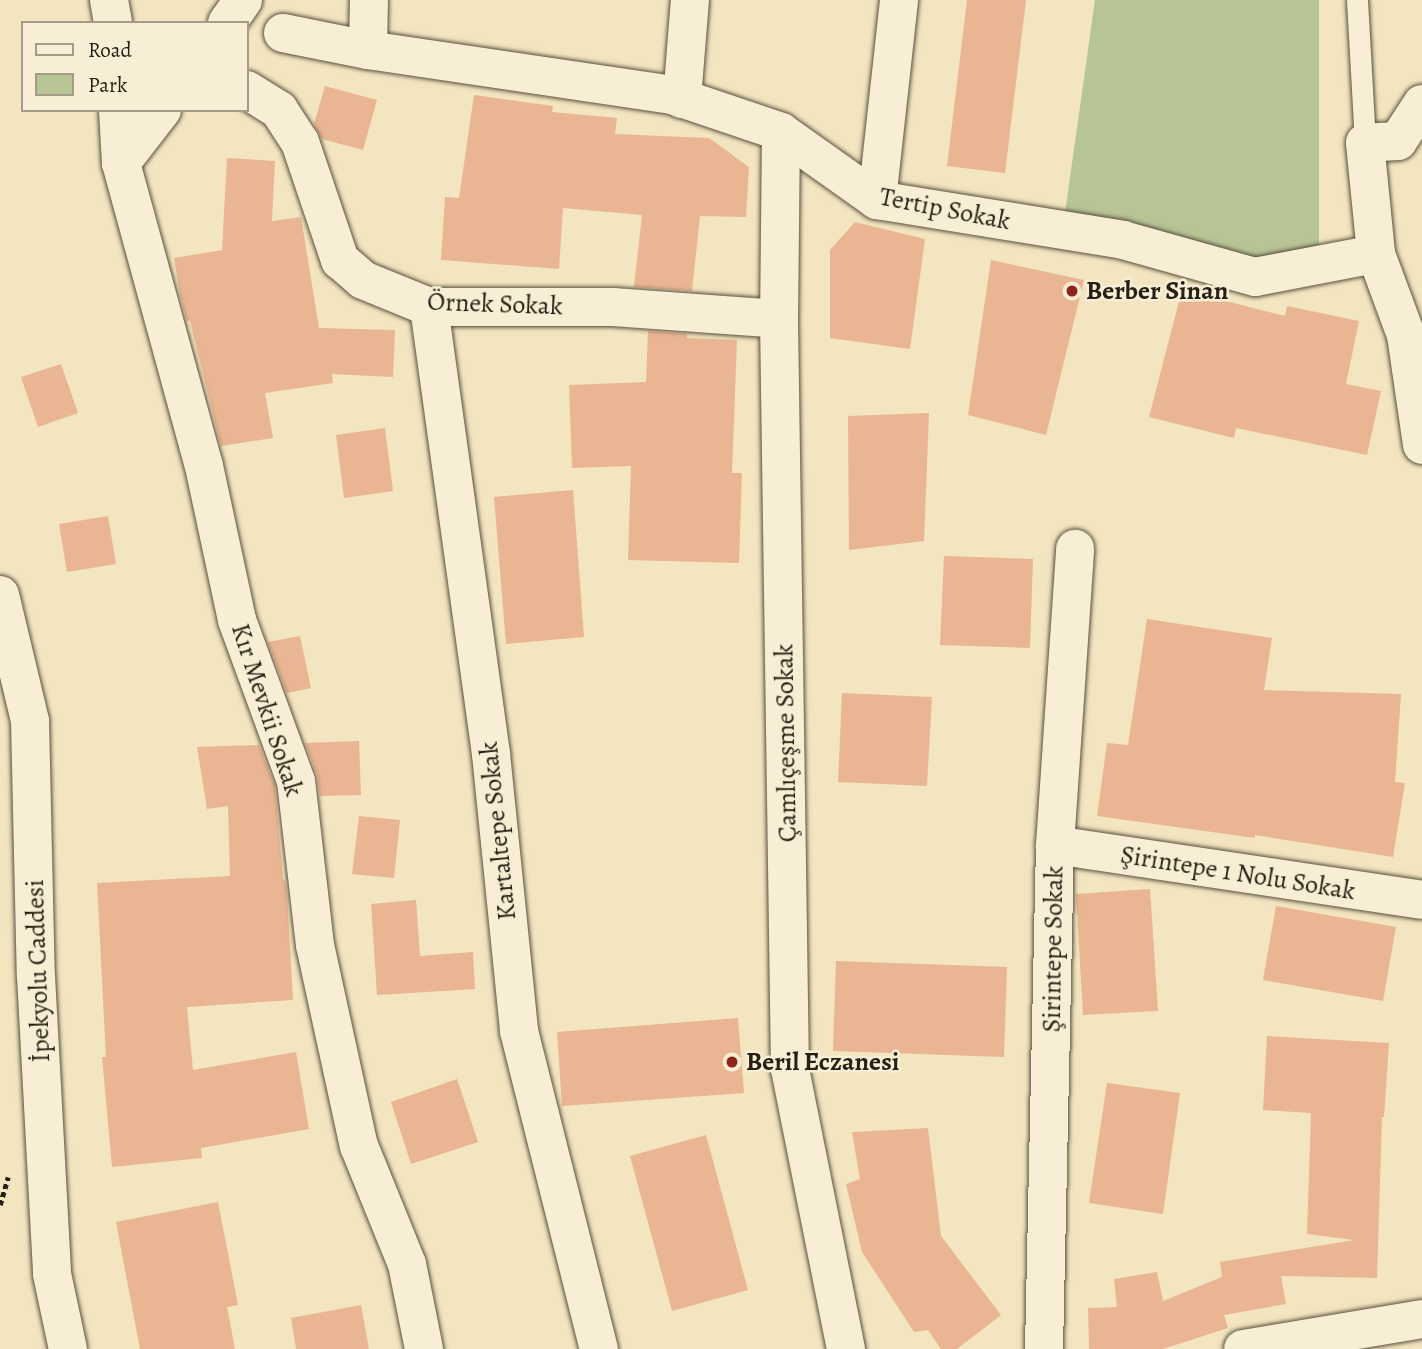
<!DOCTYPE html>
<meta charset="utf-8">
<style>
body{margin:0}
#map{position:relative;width:1422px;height:1349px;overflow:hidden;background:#f2e5bf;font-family:Alegreya,serif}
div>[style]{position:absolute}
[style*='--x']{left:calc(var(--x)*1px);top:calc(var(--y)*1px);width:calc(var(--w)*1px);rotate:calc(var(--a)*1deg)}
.green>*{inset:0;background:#b7c595}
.building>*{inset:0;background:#eab592}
.path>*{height:4.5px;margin-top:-2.25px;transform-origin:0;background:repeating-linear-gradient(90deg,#271f14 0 5px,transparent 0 8.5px)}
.roads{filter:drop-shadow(0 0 2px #5a503f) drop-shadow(0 0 2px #5a503f)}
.service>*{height:21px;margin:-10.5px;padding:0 10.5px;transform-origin:10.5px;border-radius:10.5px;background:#f7eed5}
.minor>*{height:38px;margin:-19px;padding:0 19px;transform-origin:19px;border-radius:19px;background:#f7eed5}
.tertiary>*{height:38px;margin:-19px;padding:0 19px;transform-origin:19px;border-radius:19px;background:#f7eed5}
.dots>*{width:19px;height:19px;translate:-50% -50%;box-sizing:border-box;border:4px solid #f7eed5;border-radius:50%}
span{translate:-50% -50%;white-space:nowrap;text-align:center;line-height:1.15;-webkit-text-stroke:5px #f7eed5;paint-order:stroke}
.street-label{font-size:26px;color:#271f14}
.poi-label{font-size:26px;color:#271f14;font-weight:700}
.left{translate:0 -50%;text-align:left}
.legend{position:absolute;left:21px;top:21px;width:228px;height:91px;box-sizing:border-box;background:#f7eed5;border:2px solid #a49b88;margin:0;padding:9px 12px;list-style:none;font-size:21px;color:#271f14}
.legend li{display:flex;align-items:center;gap:14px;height:35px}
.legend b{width:35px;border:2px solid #a49b88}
</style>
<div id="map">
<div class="green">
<i style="clip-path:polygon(1095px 0,1319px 0,1319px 254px,1265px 260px,1065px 213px)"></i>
</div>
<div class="building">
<i style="clip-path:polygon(967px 0,1026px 0,1005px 173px,947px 166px)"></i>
<i style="clip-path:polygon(325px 86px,377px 100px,363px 150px,322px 139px,314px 124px)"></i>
<i style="clip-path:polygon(474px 95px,553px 106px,552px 112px,617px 118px,615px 134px,709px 138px,749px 167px,746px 217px,700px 216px,692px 291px,634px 287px,642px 215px,563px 208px,559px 269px,441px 260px,445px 197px,459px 198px)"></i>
<i style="clip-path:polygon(227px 158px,275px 161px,272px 221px,301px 217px,319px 328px,395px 330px,393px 377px,332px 374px,333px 383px,265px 393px,273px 438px,221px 446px,190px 321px,187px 321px,180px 295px,174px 258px,222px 250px)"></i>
<i style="clip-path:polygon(855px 222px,925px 239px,910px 349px,830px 338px,830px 250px)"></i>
<i style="clip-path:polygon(991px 260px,1084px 280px,1046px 435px,968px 415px)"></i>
<i style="clip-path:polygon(1182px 290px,1285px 316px,1287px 306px,1359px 321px,1346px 384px,1381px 391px,1367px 455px,1236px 428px,1234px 438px,1149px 417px)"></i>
<i style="clip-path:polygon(648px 331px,687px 334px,687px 338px,737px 340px,732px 473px,742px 473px,739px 563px,628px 560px,631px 466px,572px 468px,569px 385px,646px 382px)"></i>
<i style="clip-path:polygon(61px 364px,78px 413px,38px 427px,21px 377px)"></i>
<i style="clip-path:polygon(929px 413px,924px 541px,849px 550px,848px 416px)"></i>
<i style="clip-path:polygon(385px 428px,393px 491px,344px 498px,336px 435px)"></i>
<i style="clip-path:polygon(573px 490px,584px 637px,506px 644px,494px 497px)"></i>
<i style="clip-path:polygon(108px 516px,116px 564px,67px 572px,59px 524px)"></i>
<i style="clip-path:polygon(944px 556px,1033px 559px,1030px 648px,940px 645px)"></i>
<i style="clip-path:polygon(1147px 619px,1272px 638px,1264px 690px,1401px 694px,1395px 782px,1405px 783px,1393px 857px,1255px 835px,1255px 838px,1097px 816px,1107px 743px,1128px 745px)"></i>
<i style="clip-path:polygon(300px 636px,311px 688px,287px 693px,268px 642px)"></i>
<i style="clip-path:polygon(842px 693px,932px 697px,927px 786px,838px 782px)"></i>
<i style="clip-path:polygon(359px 741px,361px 795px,320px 796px,317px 774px,305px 743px)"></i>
<i style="clip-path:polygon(259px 745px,275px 786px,283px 880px,285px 880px,287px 895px,293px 1000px,187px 1007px,193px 1070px,296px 1052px,309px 1129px,201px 1148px,202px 1158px,112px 1167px,102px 1057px,106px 1057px,97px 883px,230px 876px,228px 806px,207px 809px,197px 747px)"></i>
<i style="clip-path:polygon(359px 816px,400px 820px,394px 878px,352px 874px)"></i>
<i style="clip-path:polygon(1150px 889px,1158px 1011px,1083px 1015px,1076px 894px)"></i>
<i style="clip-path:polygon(416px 900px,420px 956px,473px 952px,475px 989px,377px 995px,371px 904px)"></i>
<i style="clip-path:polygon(1276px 906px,1396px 927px,1383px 1001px,1263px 980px)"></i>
<i style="clip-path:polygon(836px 961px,1007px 967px,1004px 1057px,833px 1051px)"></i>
<i style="clip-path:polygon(738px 1018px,744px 1093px,562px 1106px,557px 1032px)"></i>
<i style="clip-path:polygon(1267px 1036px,1389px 1043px,1384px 1117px,1382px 1117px,1377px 1278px,1281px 1276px,1286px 1304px,1224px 1315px,1228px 1328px,1163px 1349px,1089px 1349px,1088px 1308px,1117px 1307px,1114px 1279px,1157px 1272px,1163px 1301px,1222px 1277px,1220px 1262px,1354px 1240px,1307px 1234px,1311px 1113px,1263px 1110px)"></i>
<i style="clip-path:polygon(457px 1079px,478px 1142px,411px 1164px,391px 1102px)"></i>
<i style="clip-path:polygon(1107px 1083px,1180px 1093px,1163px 1214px,1089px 1203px)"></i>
<i style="clip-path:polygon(928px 1128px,941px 1236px,1001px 1315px,957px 1349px,941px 1349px,928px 1330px,914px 1332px,862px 1252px,846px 1184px,860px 1179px,852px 1132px)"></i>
<i style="clip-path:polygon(706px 1135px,748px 1290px,672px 1311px,630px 1156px)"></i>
<i style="clip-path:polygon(218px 1202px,238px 1305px,227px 1307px,235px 1349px,140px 1349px,116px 1222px)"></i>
<i style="clip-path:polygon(361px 1305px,369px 1349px,296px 1349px,291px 1318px)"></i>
</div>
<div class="path">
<i style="--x:0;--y:1205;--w:29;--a:-74"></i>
</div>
<div class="roads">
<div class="service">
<i style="--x:1357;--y:0;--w:143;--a:86.8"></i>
</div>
<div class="minor">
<i style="--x:109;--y:0;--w:23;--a:80"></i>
<i style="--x:227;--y:23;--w:28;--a:-55"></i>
<i style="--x:283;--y:33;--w:87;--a:11.3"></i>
<i style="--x:368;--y:50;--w:307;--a:8.4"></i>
<i style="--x:672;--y:95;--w:115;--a:18.7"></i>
<i style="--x:781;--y:132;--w:118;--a:35.3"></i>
<i style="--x:877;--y:200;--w:249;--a:9.2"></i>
<i style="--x:1123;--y:240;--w:137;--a:15.7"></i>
<i style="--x:1255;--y:277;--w:123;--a:-10.8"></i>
<i style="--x:368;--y:50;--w:50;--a:-88.9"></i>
<i style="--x:247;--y:90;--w:38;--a:32"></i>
<i style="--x:279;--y:110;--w:38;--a:57"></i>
<i style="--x:300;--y:142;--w:125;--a:71.3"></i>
<i style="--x:340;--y:260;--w:30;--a:41"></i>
<i style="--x:363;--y:280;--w:71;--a:22.2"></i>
<i style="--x:429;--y:307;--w:184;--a:0"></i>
<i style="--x:613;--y:307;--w:166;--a:4.1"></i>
<i style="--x:682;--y:99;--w:99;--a:-85.4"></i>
<i style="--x:118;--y:110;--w:53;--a:86.8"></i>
<i style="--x:121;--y:163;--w:314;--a:74.7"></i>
<i style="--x:204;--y:466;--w:157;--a:77.9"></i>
<i style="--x:237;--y:620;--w:171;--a:69.9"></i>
<i style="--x:296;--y:781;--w:165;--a:83.4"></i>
<i style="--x:315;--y:945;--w:206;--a:77.7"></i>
<i style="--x:359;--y:1146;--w:127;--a:67.9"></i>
<i style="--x:407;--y:1264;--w:87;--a:78.7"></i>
<i style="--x:781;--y:132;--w:187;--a:90.6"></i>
<i style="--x:779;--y:319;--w:750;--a:89.16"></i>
<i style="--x:790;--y:1069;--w:286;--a:78.7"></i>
<i style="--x:121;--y:163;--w:67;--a:-52.3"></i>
<i style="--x:877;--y:200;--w:201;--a:-83.7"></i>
<i style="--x:429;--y:307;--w:451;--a:82.1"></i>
<i style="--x:491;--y:754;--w:278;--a:84.2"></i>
<i style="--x:519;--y:1031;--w:328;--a:75.9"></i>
<i style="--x:1055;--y:845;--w:371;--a:8.5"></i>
<i style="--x:1044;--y:1349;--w:504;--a:-88.75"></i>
<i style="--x:1055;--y:845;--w:297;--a:-86.1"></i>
<i style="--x:1243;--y:1349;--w:181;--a:-9.5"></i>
</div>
<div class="tertiary">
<i style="--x:1422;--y:104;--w:44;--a:123"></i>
<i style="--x:1398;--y:141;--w:33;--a:177"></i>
<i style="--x:1365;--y:143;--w:112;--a:84.3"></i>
<i style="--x:1376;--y:254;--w:86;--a:69.7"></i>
<i style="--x:1406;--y:335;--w:111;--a:81.7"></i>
<i style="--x:0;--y:595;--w:130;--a:76.6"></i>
<i style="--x:30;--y:721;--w:255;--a:88.7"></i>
<i style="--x:36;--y:976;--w:298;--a:86.9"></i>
<i style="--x:52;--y:1274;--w:77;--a:78"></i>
</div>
</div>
<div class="dots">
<i style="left:1072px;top:291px;background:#8f2418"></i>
<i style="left:732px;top:1062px;background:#8f2418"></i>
</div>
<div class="street-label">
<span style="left:945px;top:209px;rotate:11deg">Tertip Sokak</span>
<span style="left:495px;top:304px;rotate:2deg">Örnek Sokak</span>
<span style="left:267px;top:710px;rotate:72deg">Kır Mevkii Sokak</span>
<span style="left:786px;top:743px;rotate:-91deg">Çamlıçeşme Sokak</span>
<span style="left:498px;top:831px;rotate:-96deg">Kartaltepe Sokak</span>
<span style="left:1238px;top:873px;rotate:9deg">Şirintepe 1 Nolu Sokak</span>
<span style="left:1053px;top:949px;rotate:-89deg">Şirintepe Sokak</span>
<span style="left:38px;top:971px;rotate:-92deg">İpekyolu Caddesi</span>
</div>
<div class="poi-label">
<span class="left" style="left:1086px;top:291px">Berber Sinan</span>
<span class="left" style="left:746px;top:1062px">Beril Eczanesi</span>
</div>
<ul class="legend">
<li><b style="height:9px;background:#f7eed5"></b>Road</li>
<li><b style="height:19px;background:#b7c595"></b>Park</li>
</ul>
</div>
